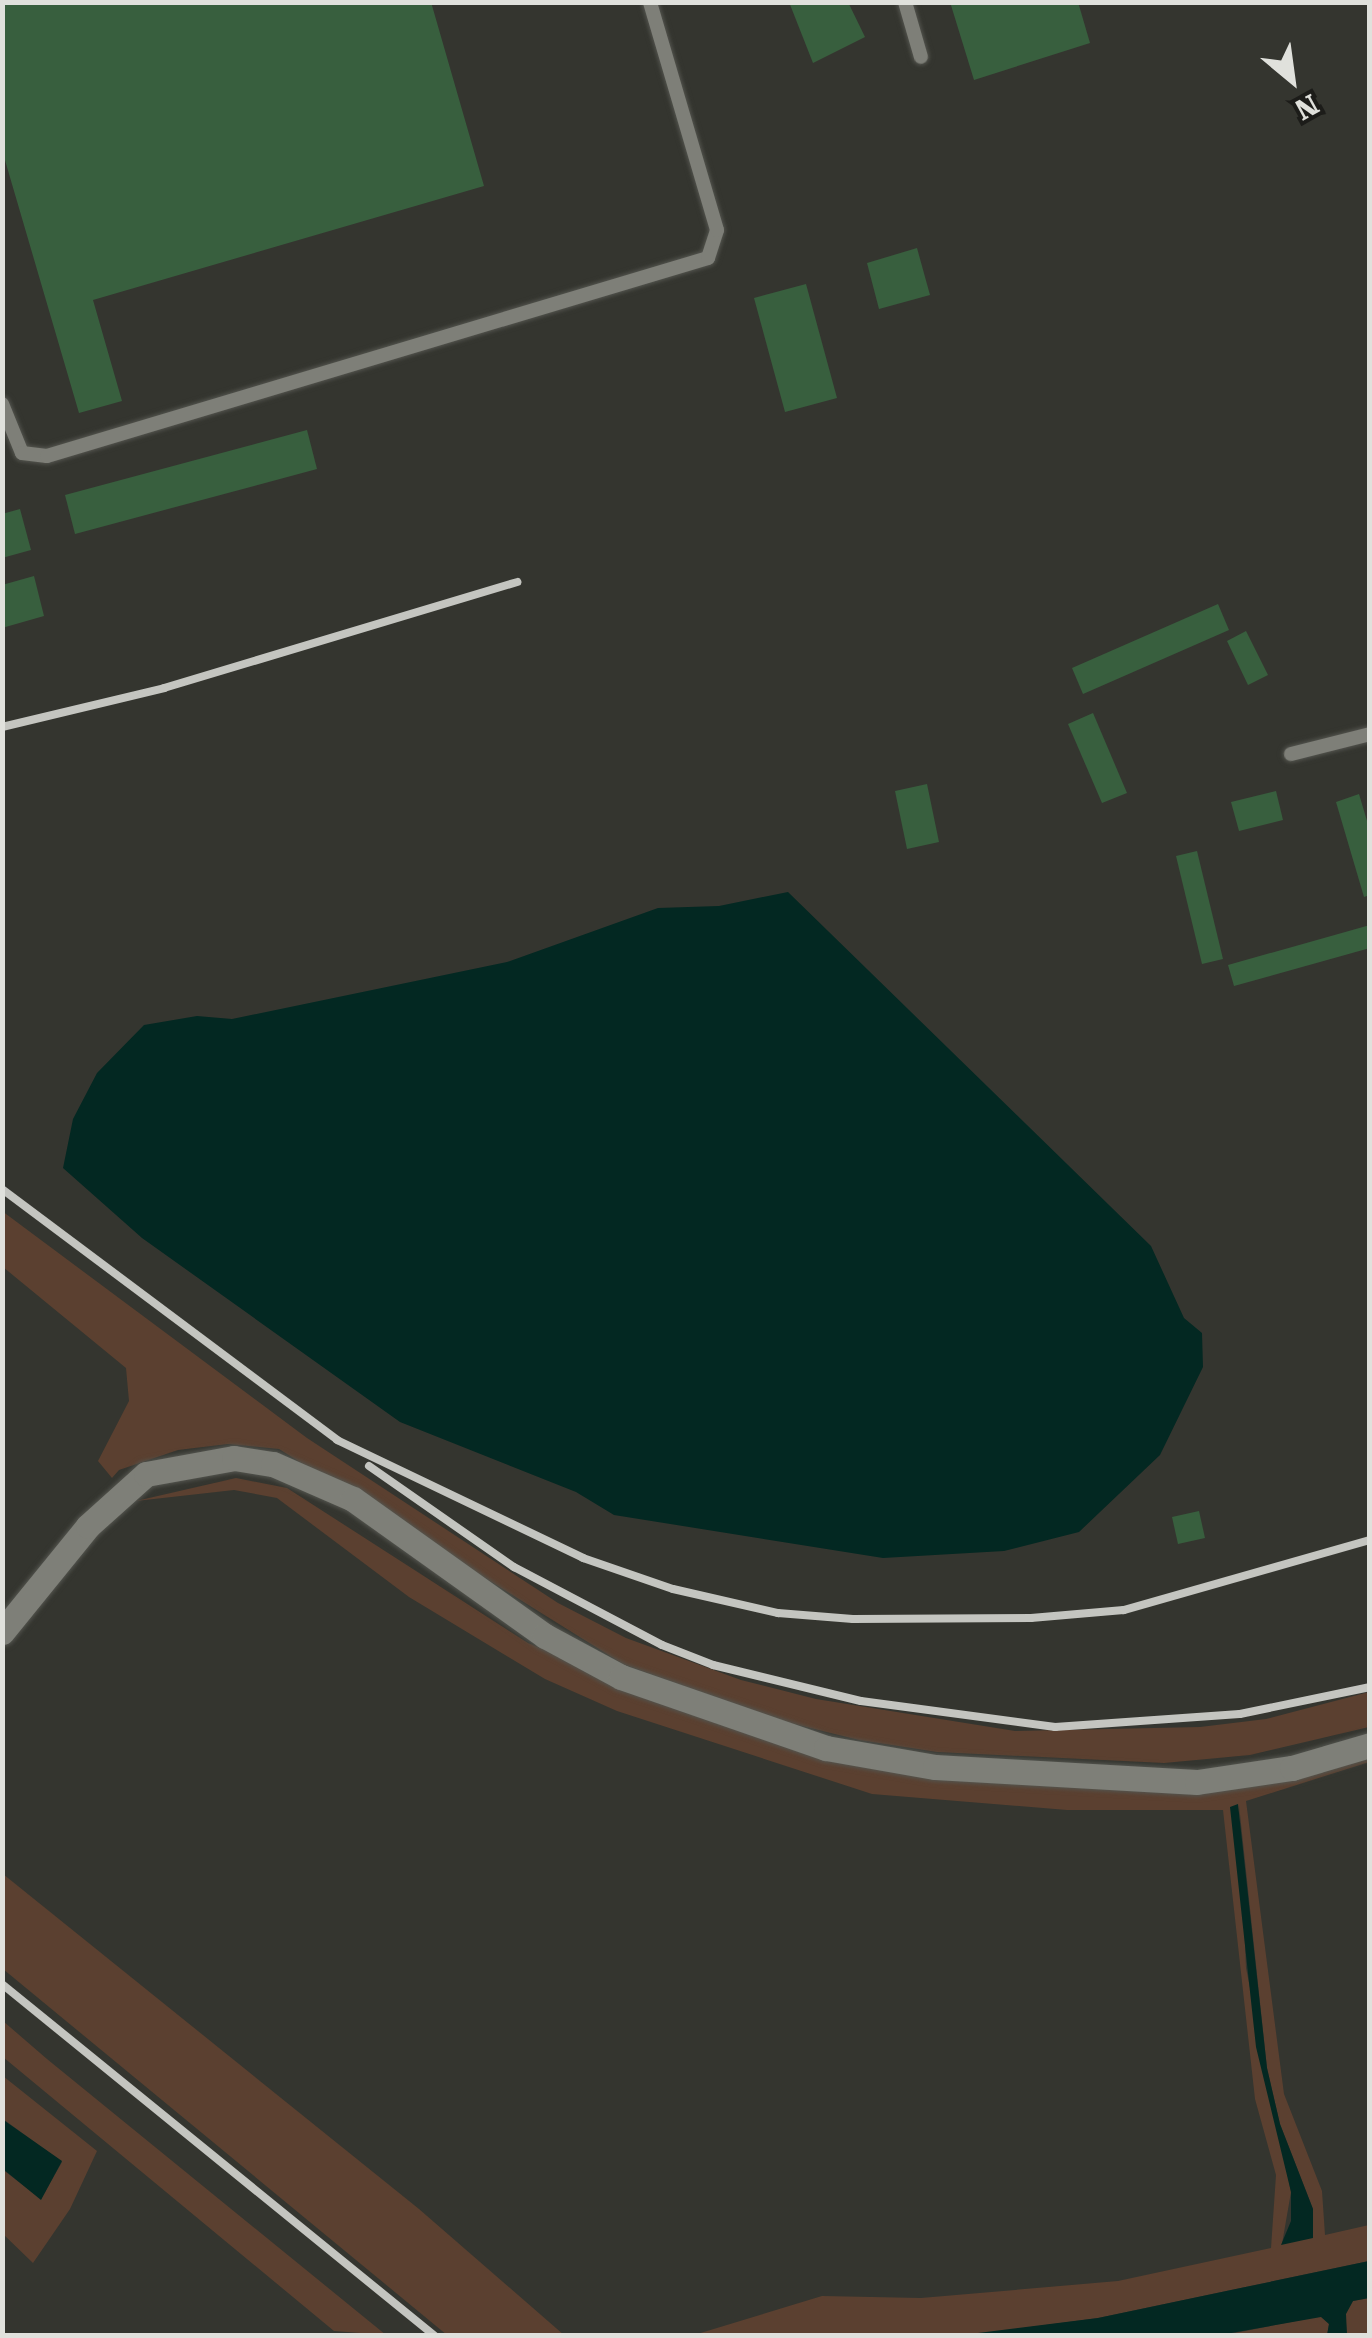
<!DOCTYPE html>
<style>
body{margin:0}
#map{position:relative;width:1372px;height:2338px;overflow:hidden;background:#34352f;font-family:"Roboto Serif",serif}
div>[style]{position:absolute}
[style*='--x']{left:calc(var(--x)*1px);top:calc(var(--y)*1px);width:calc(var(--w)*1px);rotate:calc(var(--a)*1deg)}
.green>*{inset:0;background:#5b4030}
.water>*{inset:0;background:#032822}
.building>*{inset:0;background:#385f3e}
.roads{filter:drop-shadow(0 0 2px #53544e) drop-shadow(0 0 2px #53544e)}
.service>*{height:14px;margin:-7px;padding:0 7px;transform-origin:7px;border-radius:7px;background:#7e7f78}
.minor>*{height:25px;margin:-12.5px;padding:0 12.5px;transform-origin:12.5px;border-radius:12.5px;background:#7e7f78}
.rail>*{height:8px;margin:-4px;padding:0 4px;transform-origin:4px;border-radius:4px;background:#c4c5c0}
span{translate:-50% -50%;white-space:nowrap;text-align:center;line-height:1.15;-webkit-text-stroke:8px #1c1c19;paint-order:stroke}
.frame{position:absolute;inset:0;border:5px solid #e0e1dc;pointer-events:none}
.north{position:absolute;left:1242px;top:30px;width:100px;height:100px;-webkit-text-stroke:8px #1c1c19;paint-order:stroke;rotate:151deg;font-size:28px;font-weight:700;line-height:40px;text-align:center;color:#e0e1dc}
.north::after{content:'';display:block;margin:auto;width:35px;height:45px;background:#e0e1dc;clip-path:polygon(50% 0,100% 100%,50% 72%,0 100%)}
</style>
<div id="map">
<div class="green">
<i style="clip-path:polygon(2px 1211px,307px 1438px,558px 1603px,626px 1638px,741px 1680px,816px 1699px,1015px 1731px,1200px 1727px,1266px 1719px,1369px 1692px,1369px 1727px,1250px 1755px,1164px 1763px,937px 1752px,859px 1740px,778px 1720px,623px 1664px,279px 1449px,228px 1444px,178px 1450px,119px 1470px,112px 1478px,98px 1461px,129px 1401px,126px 1368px,3px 1267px)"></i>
<i style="clip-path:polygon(evenodd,236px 1478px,287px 1488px,528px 1643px,738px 1730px,1152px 1791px,1369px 1754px,1369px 1762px,1246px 1801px,1284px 2094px,1322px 2191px,1325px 2235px,1369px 2225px,1369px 2261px,1098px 2318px,978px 2334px,694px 2335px,822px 2296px,921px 2298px,1118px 2281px,1271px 2248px,1276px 2175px,1255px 2099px,1223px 1810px,1067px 1810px,872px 1794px,617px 1711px,545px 1679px,409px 1597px,277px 1498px,234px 1490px,136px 1501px,236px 1478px,1239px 1805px,1267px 2068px,1280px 2124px,1313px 2209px,1282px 2244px,1291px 2192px,1246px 1968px,1239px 1805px)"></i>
<i style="clip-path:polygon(3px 1874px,419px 2209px,564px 2335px,447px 2335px,3px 1969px)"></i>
<i style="clip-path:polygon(3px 2021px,47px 2059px,386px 2335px,334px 2331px,3px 2057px)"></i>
<i style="clip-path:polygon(3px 2076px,97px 2151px,70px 2209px,33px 2263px,3px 2234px,2px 2169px,41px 2199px,62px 2162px,3px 2119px)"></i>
<i style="clip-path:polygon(1369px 2298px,1369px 2335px,1347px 2335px,1345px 2314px,1353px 2301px)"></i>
<i style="clip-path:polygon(1321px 2316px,1329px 2324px,1327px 2335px,1220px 2336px)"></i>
</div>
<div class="water">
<i style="clip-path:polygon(788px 892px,1151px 1246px,1184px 1318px,1202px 1333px,1203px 1367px,1160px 1455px,1079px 1532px,1004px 1551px,883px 1558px,614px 1515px,576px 1492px,400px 1422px,142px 1238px,63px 1168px,73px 1119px,97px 1073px,144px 1025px,197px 1016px,232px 1019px,507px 962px,658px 908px,719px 906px)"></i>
<i style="clip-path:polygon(1238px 1804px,1267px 2068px,1280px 2124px,1313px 2209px,1313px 2238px,1281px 2245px,1291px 2221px,1291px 2192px,1256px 2047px,1230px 1807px)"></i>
<i style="clip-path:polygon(2px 2119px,62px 2161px,41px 2200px,3px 2169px)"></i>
<i style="clip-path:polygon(1369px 2261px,1369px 2298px,1353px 2301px,1346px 2314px,1347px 2335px,1327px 2335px,1329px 2324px,1321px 2317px,1220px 2335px,962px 2335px,1098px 2318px)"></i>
</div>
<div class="building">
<i style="clip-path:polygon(2px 2px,431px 2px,484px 186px,93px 300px,122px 401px,79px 413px,2px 150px)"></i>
<i style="clip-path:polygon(789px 2px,848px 2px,865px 37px,813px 63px)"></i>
<i style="clip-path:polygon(950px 2px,1078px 2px,1090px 43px,974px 80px)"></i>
<i style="clip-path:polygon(917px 248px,930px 295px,879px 309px,867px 263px)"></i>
<i style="clip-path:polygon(806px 284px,837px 398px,785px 412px,754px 298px)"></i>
<i style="clip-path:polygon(307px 430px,317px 469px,75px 534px,65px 495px)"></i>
<i style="clip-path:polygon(20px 509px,31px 550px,2px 558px,2px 514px)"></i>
<i style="clip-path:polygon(34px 576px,44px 616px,2px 628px,2px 585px)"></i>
<i style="clip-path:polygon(1218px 604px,1229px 630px,1083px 694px,1072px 668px)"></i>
<i style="clip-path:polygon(1246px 631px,1268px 675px,1248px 685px,1227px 641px)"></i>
<i style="clip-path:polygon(1093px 713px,1127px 793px,1102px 803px,1068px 724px)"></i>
<i style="clip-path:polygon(927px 784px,939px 842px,907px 849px,895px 791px)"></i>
<i style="clip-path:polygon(1276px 791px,1283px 820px,1239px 831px,1231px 802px)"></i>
<i style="clip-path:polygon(1359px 794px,1370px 831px,1370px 895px,1364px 897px,1336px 802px)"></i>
<i style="clip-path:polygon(1197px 851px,1223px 959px,1202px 964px,1176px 856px)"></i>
<i style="clip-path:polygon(1370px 925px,1370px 948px,1234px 986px,1228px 965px)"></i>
<i style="clip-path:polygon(1199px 1511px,1205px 1538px,1178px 1544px,1172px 1517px)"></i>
</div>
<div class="roads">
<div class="service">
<i style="--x:905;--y:2;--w:57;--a:73.8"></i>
<i style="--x:2;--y:404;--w:53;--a:67.8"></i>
<i style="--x:22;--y:453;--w:25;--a:7"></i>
<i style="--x:47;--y:456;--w:690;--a:-16.68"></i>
<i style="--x:708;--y:258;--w:29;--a:-72"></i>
<i style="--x:717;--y:230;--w:238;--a:-106.4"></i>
<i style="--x:1291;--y:754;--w:81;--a:-14.2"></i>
</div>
<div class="minor">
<i style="--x:2;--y:1632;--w:136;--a:-50.9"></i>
<i style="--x:88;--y:1526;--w:78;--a:-41.9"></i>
<i style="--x:146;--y:1474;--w:89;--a:-10.3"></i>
<i style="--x:234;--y:1458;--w:39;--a:9"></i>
<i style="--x:273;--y:1464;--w:87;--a:23.6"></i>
<i style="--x:353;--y:1499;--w:236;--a:35.5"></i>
<i style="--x:545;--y:1636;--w:86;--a:28.3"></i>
<i style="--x:621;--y:1677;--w:217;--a:19.1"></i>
<i style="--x:826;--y:1748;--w:111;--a:9.9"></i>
<i style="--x:935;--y:1767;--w:262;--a:3.3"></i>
<i style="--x:1197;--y:1782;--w:96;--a:-8.4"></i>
<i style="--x:1292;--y:1768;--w:81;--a:-16.4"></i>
</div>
</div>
<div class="rail">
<i style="--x:2;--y:727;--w:167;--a:-13.5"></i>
<i style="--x:164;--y:688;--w:369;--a:-16.7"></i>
<i style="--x:2;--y:1189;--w:419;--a:36.8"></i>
<i style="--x:337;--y:1440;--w:273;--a:25.6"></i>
<i style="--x:583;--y:1558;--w:95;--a:19"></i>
<i style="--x:673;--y:1589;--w:108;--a:12.9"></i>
<i style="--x:778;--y:1613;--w:75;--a:4.6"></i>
<i style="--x:853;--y:1619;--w:178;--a:-0.3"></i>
<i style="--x:1031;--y:1618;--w:93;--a:-4.9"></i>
<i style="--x:1124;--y:1610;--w:256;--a:-15.9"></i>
<i style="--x:369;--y:1466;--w:177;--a:34.9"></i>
<i style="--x:514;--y:1567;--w:167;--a:27.8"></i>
<i style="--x:662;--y:1645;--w:55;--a:21.4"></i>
<i style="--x:713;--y:1665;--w:152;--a:13.7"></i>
<i style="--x:861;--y:1701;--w:196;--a:7.6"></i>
<i style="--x:1055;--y:1727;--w:185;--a:-4"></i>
<i style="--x:1240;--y:1714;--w:133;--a:-11.7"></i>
<i style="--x:2;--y:1984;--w:558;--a:39.11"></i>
</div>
<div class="frame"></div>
<div class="north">N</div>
</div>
